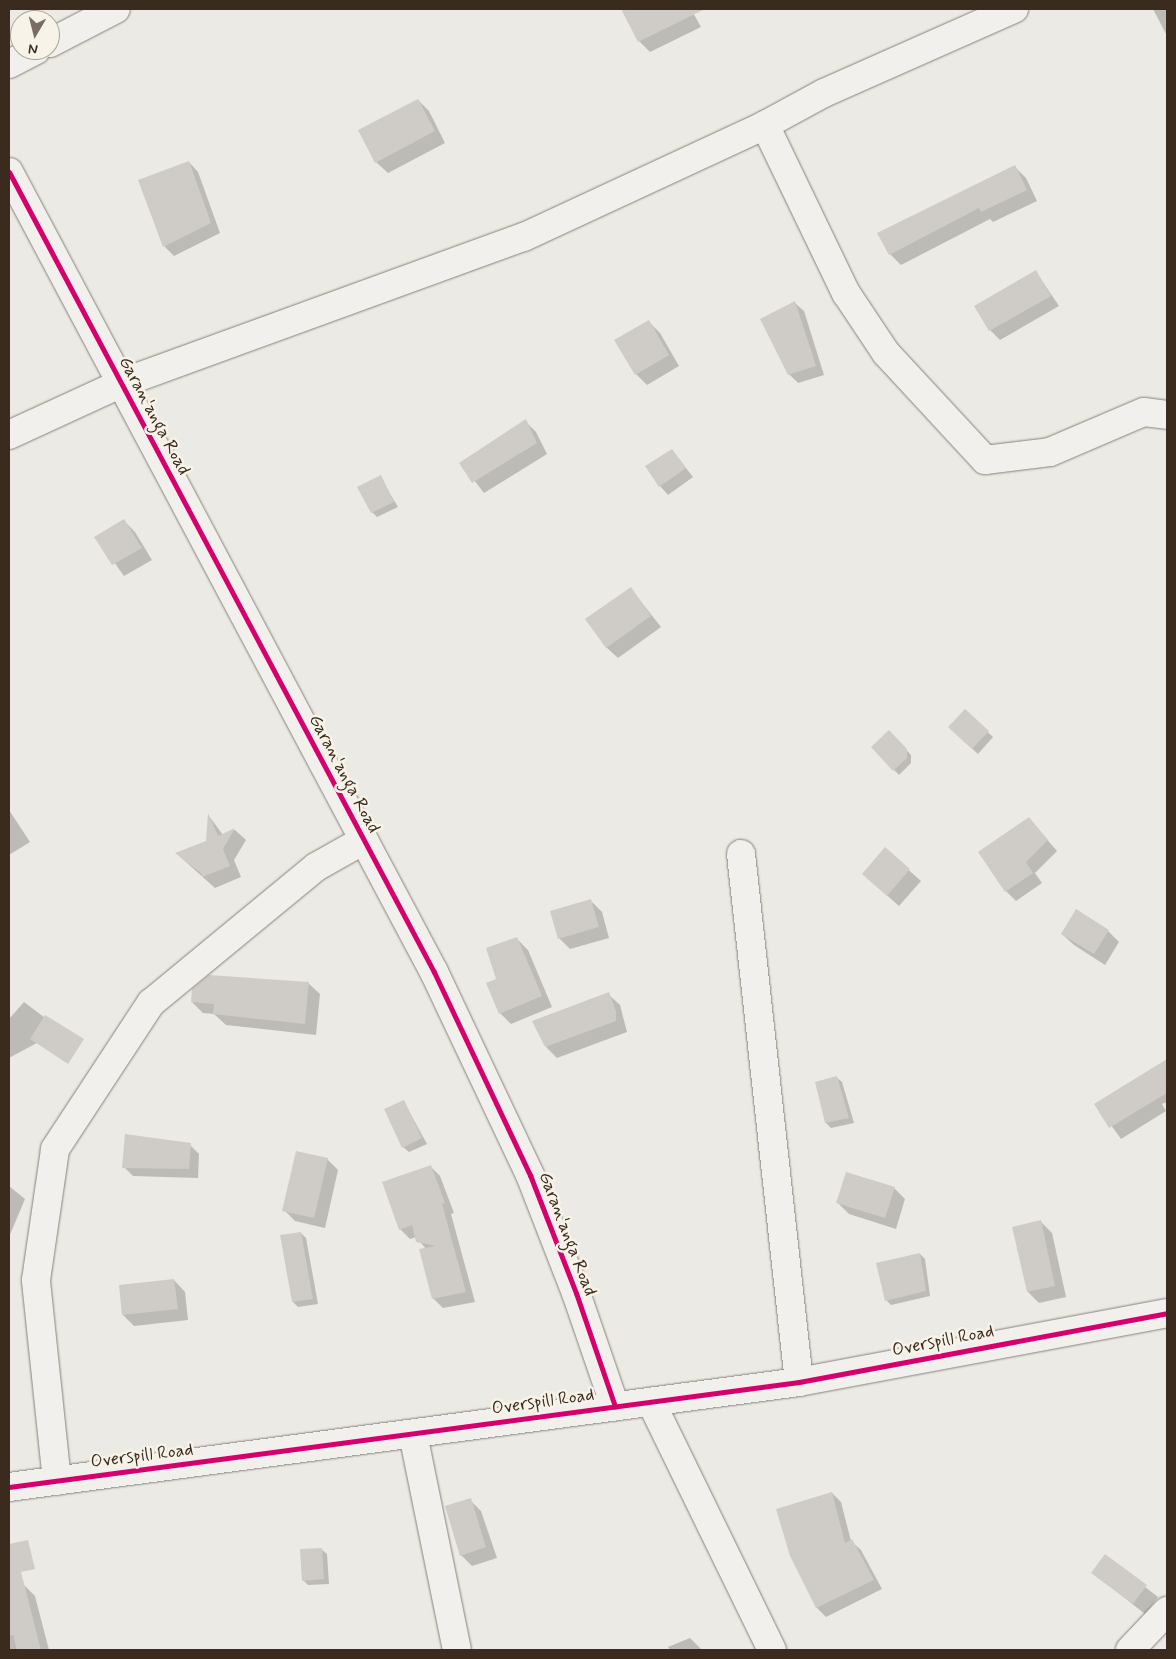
<!DOCTYPE html>
<style>
body{margin:0}
#map{position:relative;width:1176px;height:1659px;overflow:hidden;background:#eceae4;font-family:Mynerve,sans-serif}
div>[style]{position:absolute}
[style*='--x']{left:calc(var(--x)*1px);top:calc(var(--y)*1px);width:calc(var(--w)*1px);rotate:calc(var(--a)*1deg)}
.shadow>*{inset:0;background:#0003}
.building>*{inset:0;background:#cfccc7}
.roads{filter:drop-shadow(0 0 1px #86827c) drop-shadow(0 0 1px #86827c)}
.minor>*{height:28px;margin:-14px;padding:0 14px;transform-origin:14px;border-radius:14px;background:#f1f0ec}
.cycleway>*{height:5px;margin:-2.5px;padding:0 2.5px;transform-origin:2.5px;border-radius:2.5px;background:#d6006c}
span{translate:-50% -50%;white-space:nowrap;text-align:center;line-height:1.15;-webkit-text-stroke:5px #f7f3e8;paint-order:stroke}
.street-label{font-size:18px;color:#3b2a1e}
.frame{position:absolute;inset:0;border:10px solid #3b2a1e;pointer-events:none}
.north{position:absolute;left:10px;top:10px;width:50px;height:50px;box-sizing:border-box;background:#f7f3e8;border:1px solid #aca397;border-radius:50%;rotate:188deg;font-size:14px;font-weight:700;line-height:20px;text-align:center;color:#3b2a1e}
.north::after{content:'';display:block;margin:auto;width:18px;height:22px;background:#796d63;clip-path:polygon(50% 0,100% 100%,50% 72%,0 100%)}
</style>
<div id="map">
<div class="shadow">
<i style="clip-path:polygon(623px 9px,691px 9px,701px 27px,650px 52px,639px 41px)"></i>
<i style="clip-path:polygon(1153px 9px,1167px 9px,1167px 36px)"></i>
<i style="clip-path:polygon(418px 100px,429px 111px,445px 143px,388px 173px,376px 162px)"></i>
<i style="clip-path:polygon(189px 162px,198px 172px,220px 233px,174px 256px,165px 247px,140px 181px)"></i>
<i style="clip-path:polygon(1015px 167px,1026px 178px,1037px 201px,993px 222px,990px 219px,901px 265px,890px 254px)"></i>
<i style="clip-path:polygon(1036px 272px,1059px 306px,1000px 340px,990px 330px)"></i>
<i style="clip-path:polygon(795px 303px,804px 311px,824px 375px,798px 383px,789px 374px)"></i>
<i style="clip-path:polygon(649px 322px,660px 333px,679px 366px,647px 385px,636px 374px)"></i>
<i style="clip-path:polygon(525px 421px,536px 432px,547px 454px,484px 493px,461px 463px)"></i>
<i style="clip-path:polygon(672px 450px,693px 477px,668px 495px,660px 486px)"></i>
<i style="clip-path:polygon(380px 477px,398px 507px,377px 517px,372px 512px)"></i>
<i style="clip-path:polygon(124px 521px,135px 532px,152px 560px,124px 576px,96px 537px)"></i>
<i style="clip-path:polygon(631px 589px,661px 627px,618px 658px,606px 647px)"></i>
<i style="clip-path:polygon(965px 711px,993px 737px,978px 754px,955px 733px)"></i>
<i style="clip-path:polygon(889px 732px,911px 755px,911px 763px,899px 775px,872px 747px)"></i>
<i style="clip-path:polygon(9px 810px,30px 842px,9px 855px)"></i>
<i style="clip-path:polygon(209px 816px,223px 835px,235px 830px,246px 840px,234px 860px,241px 877px,215px 888px,177px 854px,207px 841px)"></i>
<i style="clip-path:polygon(1029px 819px,1057px 851px,1035px 873px,1042px 883px,1016px 901px,1006px 891px)"></i>
<i style="clip-path:polygon(885px 849px,921px 881px,899px 906px,863px 874px)"></i>
<i style="clip-path:polygon(591px 901px,602px 912px,609px 938px,570px 949px,559px 938px)"></i>
<i style="clip-path:polygon(1108px 931px,1119px 942px,1105px 965px,1074px 945px,1062px 934px)"></i>
<i style="clip-path:polygon(517px 939px,528px 950px,552px 1007px,511px 1024px,500px 1013px,498px 980px)"></i>
<i style="clip-path:polygon(308px 983px,320px 994px,316px 1035px,226px 1025px,214px 1014px,203px 1013px,192px 1002px)"></i>
<i style="clip-path:polygon(608px 994px,620px 1005px,627px 1032px,557px 1058px,546px 1047px)"></i>
<i style="clip-path:polygon(24px 1002px,61px 1030px,9px 1058px,9px 1019px)"></i>
<i style="clip-path:polygon(1167px 1061px,1167px 1102px,1162px 1104px,1166px 1111px,1121px 1139px,1096px 1104px)"></i>
<i style="clip-path:polygon(836px 1077px,842px 1082px,854px 1123px,831px 1128px,826px 1123px,816px 1082px)"></i>
<i style="clip-path:polygon(404px 1102px,427px 1144px,409px 1152px,403px 1147px)"></i>
<i style="clip-path:polygon(190px 1145px,199px 1154px,198px 1178px,133px 1176px,124px 1167px)"></i>
<i style="clip-path:polygon(327px 1159px,338px 1170px,325px 1228px,295px 1221px,284px 1210px)"></i>
<i style="clip-path:polygon(430px 1166px,440px 1176px,454px 1213px,451px 1214px,475px 1302px,443px 1308px,433px 1298px,426px 1249px,416px 1237px,410px 1239px,400px 1229px)"></i>
<i style="clip-path:polygon(9px 1186px,25px 1199px,9px 1237px)"></i>
<i style="clip-path:polygon(894px 1188px,905px 1199px,896px 1229px,849px 1214px,838px 1203px)"></i>
<i style="clip-path:polygon(1041px 1222px,1052px 1233px,1066px 1297px,1039px 1303px,1028px 1292px)"></i>
<i style="clip-path:polygon(301px 1233px,306px 1238px,318px 1304px,298px 1307px,293px 1302px)"></i>
<i style="clip-path:polygon(920px 1254px,925px 1259px,930px 1296px,891px 1305px,886px 1300px)"></i>
<i style="clip-path:polygon(174px 1280px,185px 1292px,188px 1320px,134px 1326px,123px 1315px)"></i>
<i style="clip-path:polygon(832px 1493px,841px 1502px,851px 1541px,861px 1550px,882px 1589px,826px 1617px,817px 1608px,791px 1556px)"></i>
<i style="clip-path:polygon(470px 1500px,481px 1511px,497px 1558px,472px 1566px,461px 1555px)"></i>
<i style="clip-path:polygon(321px 1549px,327px 1554px,329px 1584px,308px 1585px,303px 1580px)"></i>
<i style="clip-path:polygon(1105px 1556px,1158px 1597px,1145px 1614px,1093px 1573px)"></i>
<i style="clip-path:polygon(24px 1585px,35px 1596px,49px 1650px,9px 1650px,9px 1587px)"></i>
<i style="clip-path:polygon(690px 1638px,702px 1650px,670px 1650px,668px 1647px)"></i>
</div>
<div class="building">
<i style="clip-path:polygon(621px 9px,705px 9px,638px 42px)"></i>
<i style="clip-path:polygon(418px 99px,435px 131px,375px 163px,358px 130px)"></i>
<i style="clip-path:polygon(189px 161px,211px 223px,163px 247px,138px 180px)"></i>
<i style="clip-path:polygon(1015px 165px,1027px 190px,981px 212px,979px 208px,889px 255px,877px 233px)"></i>
<i style="clip-path:polygon(1036px 270px,1051px 296px,989px 331px,974px 306px)"></i>
<i style="clip-path:polygon(795px 301px,816px 366px,788px 375px,760px 319px)"></i>
<i style="clip-path:polygon(649px 320px,669px 355px,635px 375px,614px 340px)"></i>
<i style="clip-path:polygon(526px 419px,537px 443px,472px 483px,459px 463px)"></i>
<i style="clip-path:polygon(672px 449px,686px 468px,659px 487px,645px 466px)"></i>
<i style="clip-path:polygon(381px 475px,394px 502px,371px 513px,357px 487px)"></i>
<i style="clip-path:polygon(124px 519px,142px 548px,112px 565px,94px 537px)"></i>
<i style="clip-path:polygon(631px 587px,651px 616px,606px 648px,585px 619px)"></i>
<i style="clip-path:polygon(965px 709px,989px 731px,972px 749px,948px 727px)"></i>
<i style="clip-path:polygon(889px 730px,907px 749px,907px 758px,893px 771px,871px 747px)"></i>
<i style="clip-path:polygon(208px 813px,218px 836px,235px 828px,223px 849px,230px 866px,202px 877px,202px 874px,175px 853px,206px 841px)"></i>
<i style="clip-path:polygon(1029px 817px,1048px 840px,1026px 862px,1033px 873px,1005px 892px,978px 852px)"></i>
<i style="clip-path:polygon(885px 847px,910px 869px,887px 896px,862px 874px)"></i>
<i style="clip-path:polygon(591px 899px,599px 927px,558px 939px,550px 911px)"></i>
<i style="clip-path:polygon(1076px 909px,1109px 930px,1094px 954px,1061px 934px)"></i>
<i style="clip-path:polygon(517px 937px,542px 996px,499px 1014px,486px 983px,496px 979px,486px 948px)"></i>
<i style="clip-path:polygon(209px 975px,309px 982px,305px 1024px,213px 1014px,214px 1004px,191px 1002px,192px 989px)"></i>
<i style="clip-path:polygon(609px 992px,616px 1011px,616px 1021px,545px 1047px,532px 1021px)"></i>
<i style="clip-path:polygon(45px 1015px,84px 1039px,68px 1064px,30px 1039px)"></i>
<i style="clip-path:polygon(1167px 1059px,1167px 1093px,1109px 1128px,1094px 1104px)"></i>
<i style="clip-path:polygon(837px 1076px,849px 1118px,825px 1123px,815px 1082px)"></i>
<i style="clip-path:polygon(404px 1100px,422px 1138px,402px 1148px,384px 1109px)"></i>
<i style="clip-path:polygon(125px 1134px,191px 1143px,189px 1169px,122px 1168px)"></i>
<i style="clip-path:polygon(296px 1151px,328px 1158px,314px 1218px,282px 1211px)"></i>
<i style="clip-path:polygon(431px 1165px,445px 1203px,442px 1204px,466px 1292px,432px 1299px,419px 1249px,436px 1246px,416px 1242px,412px 1225px,399px 1230px,382px 1182px)"></i>
<i style="clip-path:polygon(846px 1172px,895px 1187px,885px 1218px,836px 1203px)"></i>
<i style="clip-path:polygon(1041px 1220px,1055px 1286px,1027px 1292px,1012px 1227px)"></i>
<i style="clip-path:polygon(301px 1232px,313px 1299px,292px 1302px,280px 1235px)"></i>
<i style="clip-path:polygon(920px 1253px,926px 1291px,885px 1301px,876px 1263px)"></i>
<i style="clip-path:polygon(174px 1279px,178px 1309px,122px 1315px,119px 1285px)"></i>
<i style="clip-path:polygon(832px 1492px,845px 1543px,852px 1539px,874px 1580px,816px 1608px,790px 1556px,776px 1509px)"></i>
<i style="clip-path:polygon(471px 1498px,486px 1547px,460px 1556px,445px 1506px)"></i>
<i style="clip-path:polygon(28px 1540px,35px 1569px,21px 1572px,41px 1650px,17px 1650px,13px 1635px,9px 1636px,9px 1544px)"></i>
<i style="clip-path:polygon(322px 1548px,324px 1579px,302px 1581px,300px 1549px)"></i>
<i style="clip-path:polygon(1105px 1554px,1147px 1585px,1133px 1604px,1091px 1573px)"></i>
</div>
<div class="roads">
<div class="minor">
<i style="--x:50;--y:43;--w:74;--a:-27.3"></i>
<i style="--x:9;--y:64;--w:30;--a:-27"></i>
<i style="--x:765;--y:125;--w:187;--a:64.3"></i>
<i style="--x:846;--y:293;--w:72;--a:56.3"></i>
<i style="--x:886;--y:353;--w:146;--a:47.2"></i>
<i style="--x:985;--y:460;--w:65;--a:-7"></i>
<i style="--x:1050;--y:452;--w:102;--a:-23.1"></i>
<i style="--x:1144;--y:412;--w:23;--a:7"></i>
<i style="--x:9;--y:172;--w:906;--a:62.02"></i>
<i style="--x:434;--y:972;--w:225;--a:64.7"></i>
<i style="--x:530;--y:1175;--w:127;--a:68.7"></i>
<i style="--x:576;--y:1293;--w:120;--a:71"></i>
<i style="--x:9;--y:435;--w:124;--a:-24.7"></i>
<i style="--x:122;--y:383;--w:428;--a:-20"></i>
<i style="--x:524;--y:237;--w:266;--a:-24.9"></i>
<i style="--x:765;--y:125;--w:67;--a:-28.5"></i>
<i style="--x:824;--y:93;--w:208;--a:-23.9"></i>
<i style="--x:741;--y:854;--w:531;--a:83.73"></i>
<i style="--x:651;--y:1402;--w:276;--a:64"></i>
<i style="--x:413;--y:1434;--w:220;--a:78.5"></i>
<i style="--x:57;--y:1481;--w:202;--a:-96"></i>
<i style="--x:36;--y:1280;--w:132;--a:-81.7"></i>
<i style="--x:55;--y:1149;--w:175;--a:-56.7"></i>
<i style="--x:151;--y:1003;--w:214;--a:-39.5"></i>
<i style="--x:316;--y:867;--w:55;--a:-29.4"></i>
<i style="--x:9;--y:1487;--w:797;--a:-7.57"></i>
<i style="--x:799;--y:1382;--w:374;--a:-10.6"></i>
<i style="--x:1130;--y:1650;--w:54;--a:-46.5"></i>
</div>
</div>
<div class="cycleway">
<i style="--x:9;--y:172;--w:906;--a:62.02"></i>
<i style="--x:434;--y:972;--w:225;--a:64.7"></i>
<i style="--x:530;--y:1175;--w:127;--a:68.7"></i>
<i style="--x:576;--y:1293;--w:120;--a:71"></i>
<i style="--x:9;--y:1487;--w:797;--a:-7.57"></i>
<i style="--x:799;--y:1382;--w:374;--a:-10.6"></i>
</div>
<div class="street-label">
<span style="left:154px;top:416px;rotate:62deg">Garan'anga Road</span>
<span style="left:344px;top:774px;rotate:62deg">Garan'anga Road</span>
<span style="left:567px;top:1234px;rotate:69deg">Garan'anga Road</span>
<span style="left:943px;top:1341px;rotate:-11deg">Overspill Road</span>
<span style="left:543px;top:1402px;rotate:-8deg">Overspill Road</span>
<span style="left:142px;top:1456px;rotate:-7deg">Overspill Road</span>
</div>
<div class="frame"></div>
<div class="north">N</div>
</div>
